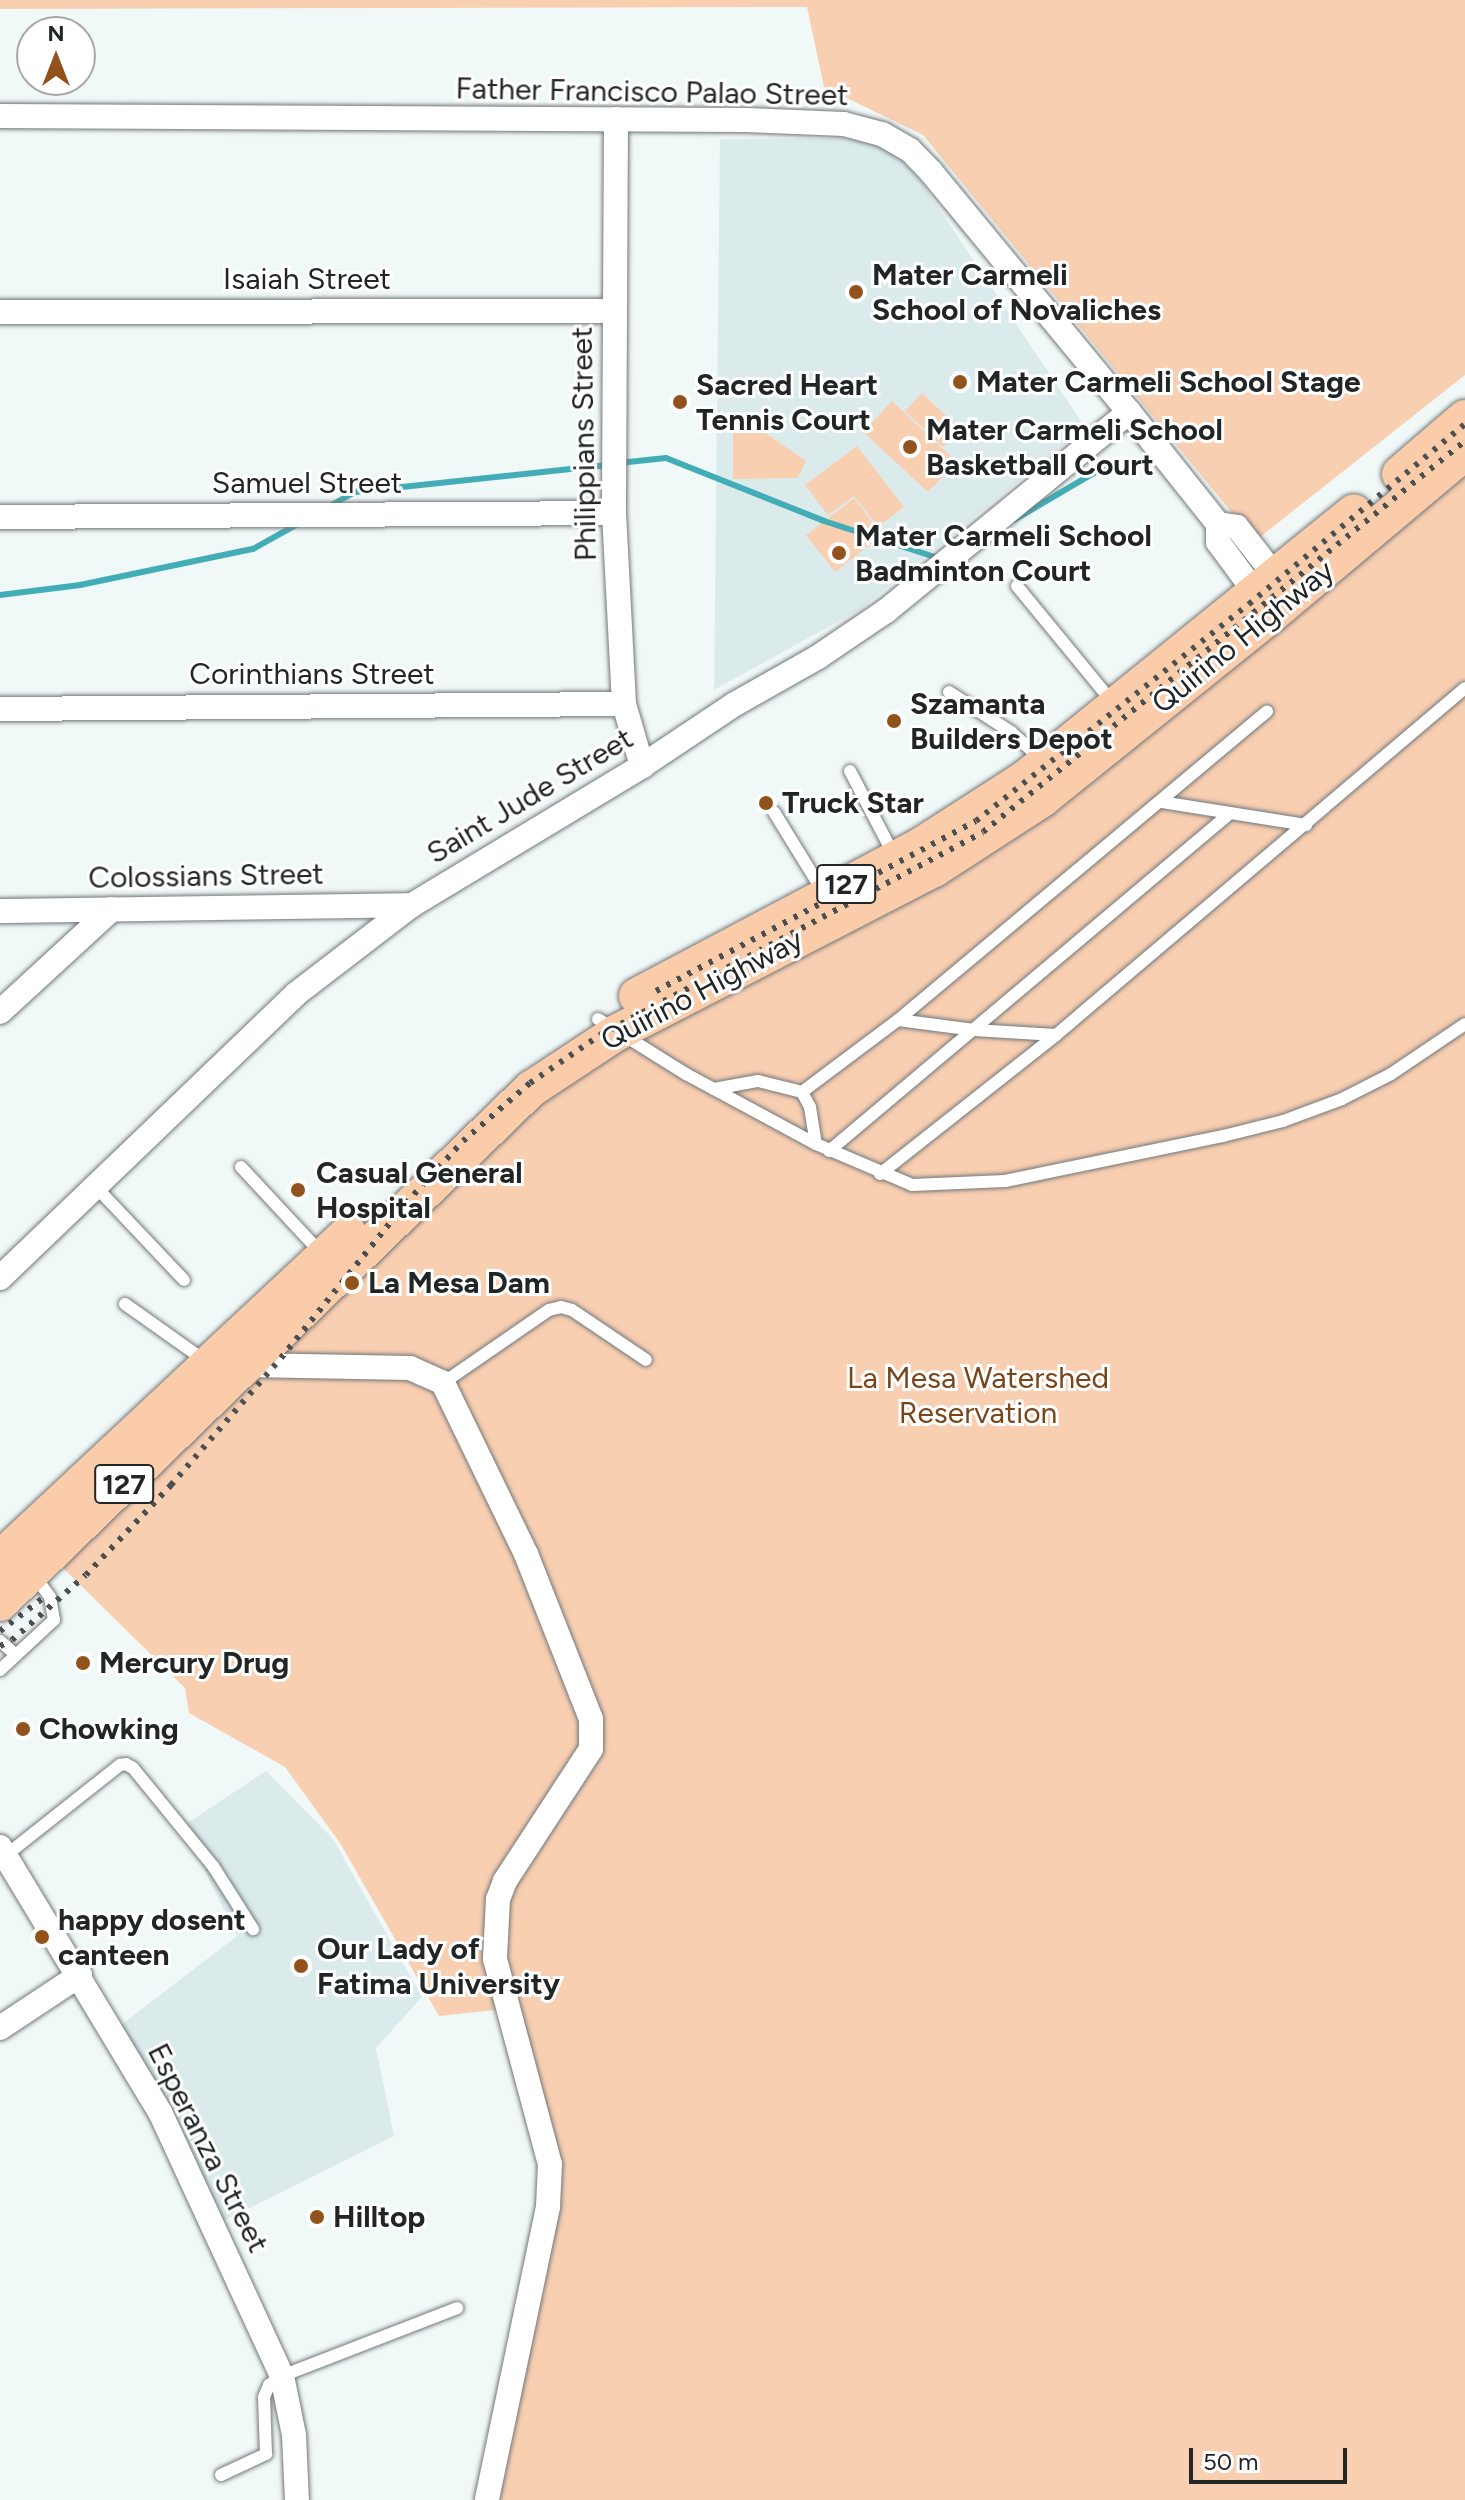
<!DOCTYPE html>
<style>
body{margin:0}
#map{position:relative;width:1465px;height:2500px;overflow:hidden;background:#f1f8f8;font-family:Figtree,sans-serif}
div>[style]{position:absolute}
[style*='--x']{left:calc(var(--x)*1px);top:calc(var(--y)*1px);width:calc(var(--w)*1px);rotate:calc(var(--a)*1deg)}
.built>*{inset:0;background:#dbebec}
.green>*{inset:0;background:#f9cfb2}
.stream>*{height:6px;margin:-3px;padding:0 3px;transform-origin:3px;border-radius:3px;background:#43adb7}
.roads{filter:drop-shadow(0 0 2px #737879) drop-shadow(0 0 2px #737879)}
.service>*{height:12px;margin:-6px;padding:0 6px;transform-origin:6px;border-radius:6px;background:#fff}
.minor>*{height:24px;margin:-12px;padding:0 12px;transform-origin:12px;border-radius:12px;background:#fff}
.primary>*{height:36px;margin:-18px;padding:0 18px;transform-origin:18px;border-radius:18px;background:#fbccaa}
.rail>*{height:6px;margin-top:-3px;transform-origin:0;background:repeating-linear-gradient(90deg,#4c4f4f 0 4px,transparent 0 12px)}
.dots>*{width:22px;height:22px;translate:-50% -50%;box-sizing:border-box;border:4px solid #fff;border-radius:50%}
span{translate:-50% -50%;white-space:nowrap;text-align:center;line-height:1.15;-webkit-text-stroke:6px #fff;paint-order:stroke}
.shield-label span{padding:2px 6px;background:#fff;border:2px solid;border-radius:6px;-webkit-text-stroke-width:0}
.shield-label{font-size:28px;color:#222525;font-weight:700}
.street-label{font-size:30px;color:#222525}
.poi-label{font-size:30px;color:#222525;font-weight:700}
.left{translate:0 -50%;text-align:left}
.park-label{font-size:30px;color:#79451a}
.north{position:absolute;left:16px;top:16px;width:80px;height:80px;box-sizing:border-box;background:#fff;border:2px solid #a7a8a8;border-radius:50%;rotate:0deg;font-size:22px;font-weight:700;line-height:32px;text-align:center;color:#222525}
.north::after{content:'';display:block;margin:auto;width:28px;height:36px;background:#92521b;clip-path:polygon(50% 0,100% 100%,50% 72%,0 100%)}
.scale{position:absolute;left:1189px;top:2448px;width:158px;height:36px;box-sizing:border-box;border:4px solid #222525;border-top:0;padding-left:10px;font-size:24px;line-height:28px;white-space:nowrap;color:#222525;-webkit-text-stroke:6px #fff;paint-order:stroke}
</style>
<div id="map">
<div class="built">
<i style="clip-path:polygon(866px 138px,904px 156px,1085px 427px,861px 609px,714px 690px,720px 139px)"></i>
<i style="clip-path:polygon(266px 1771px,333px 1839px,422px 1997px,376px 2048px,394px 2136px,219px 2223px,117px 2028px,237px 1936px,183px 1826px)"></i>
</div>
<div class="green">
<i style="clip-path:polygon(0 0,1465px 0,1465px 375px,1255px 541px,923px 135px,824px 87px,807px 7px,0 9px)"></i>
<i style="clip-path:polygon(922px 393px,960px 429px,943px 447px,905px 411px)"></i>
<i style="clip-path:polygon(892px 401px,957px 462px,928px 492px,863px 432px)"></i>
<i style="clip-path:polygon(733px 411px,806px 461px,798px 478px,733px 479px)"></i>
<i style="clip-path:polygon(857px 446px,904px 507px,878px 527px,854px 496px,828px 515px,805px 485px)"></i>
<i style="clip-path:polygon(1465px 452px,1465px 2500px,494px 2500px,540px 2297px,540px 2131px,505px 2009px,439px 2016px,340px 1843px,285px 1767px,189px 1713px,185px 1688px,59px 1564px,506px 1111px,701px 988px)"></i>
<i style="clip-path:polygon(854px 498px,882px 535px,835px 572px,806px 535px)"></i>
</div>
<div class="stream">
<i style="--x:619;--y:463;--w:47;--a:-6.1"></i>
<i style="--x:666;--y:458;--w:170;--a:21.7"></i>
<i style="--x:824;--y:521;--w:123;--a:18"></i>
<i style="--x:328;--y:507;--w:31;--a:-29"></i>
<i style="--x:355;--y:492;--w:254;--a:-6.1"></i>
<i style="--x:1014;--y:520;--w:118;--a:-30.5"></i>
<i style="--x:0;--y:595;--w:81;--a:-7.1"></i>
<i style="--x:80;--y:585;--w:177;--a:-11.8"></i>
<i style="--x:253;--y:549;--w:51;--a:-29.1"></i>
</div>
<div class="roads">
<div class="service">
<i style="--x:1017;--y:586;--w:153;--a:50.6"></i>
<i style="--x:949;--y:692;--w:74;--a:32.8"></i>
<i style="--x:1011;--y:732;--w:42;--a:42.1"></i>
<i style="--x:850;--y:771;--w:97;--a:62.4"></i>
<i style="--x:1162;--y:802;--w:146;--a:9.1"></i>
<i style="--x:774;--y:812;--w:97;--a:58.4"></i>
<i style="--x:598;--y:1019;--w:104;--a:32"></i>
<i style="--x:686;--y:1074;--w:148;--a:28.3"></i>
<i style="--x:816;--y:1144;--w:104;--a:23.1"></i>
<i style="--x:912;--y:1185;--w:93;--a:-2.5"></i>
<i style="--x:1005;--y:1181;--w:223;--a:-11.7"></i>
<i style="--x:1223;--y:1136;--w:62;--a:-14"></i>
<i style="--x:1283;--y:1121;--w:63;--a:-20.4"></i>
<i style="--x:1342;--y:1099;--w:55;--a:-27"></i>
<i style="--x:1391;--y:1074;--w:89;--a:-34"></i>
<i style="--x:898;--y:1020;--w:77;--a:7.5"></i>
<i style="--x:974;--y:1030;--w:82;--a:3.5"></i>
<i style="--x:714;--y:1089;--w:45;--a:-10.3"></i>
<i style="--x:758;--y:1081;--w:45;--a:14"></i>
<i style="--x:802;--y:1092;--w:120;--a:-36.9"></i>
<i style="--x:898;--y:1020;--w:481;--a:-39.9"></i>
<i style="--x:802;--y:1092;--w:17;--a:62"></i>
<i style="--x:810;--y:1107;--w:37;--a:81"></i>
<i style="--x:829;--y:1151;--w:522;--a:-40.1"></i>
<i style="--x:241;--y:1167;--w:117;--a:47.1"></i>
<i style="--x:880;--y:1174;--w:224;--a:-38.3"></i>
<i style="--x:1056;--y:1035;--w:536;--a:-40.31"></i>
<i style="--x:96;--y:1187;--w:128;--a:46.6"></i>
<i style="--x:125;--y:1304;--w:100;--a:35.3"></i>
<i style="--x:443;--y:1383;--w:129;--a:-34.6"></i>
<i style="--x:549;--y:1310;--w:12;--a:-14"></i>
<i style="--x:561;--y:1307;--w:11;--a:15"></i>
<i style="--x:572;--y:1310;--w:89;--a:34"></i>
<i style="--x:0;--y:1641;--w:21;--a:41"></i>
<i style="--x:0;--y:1670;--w:74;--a:-42.8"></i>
<i style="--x:54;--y:1620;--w:23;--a:-100"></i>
<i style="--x:50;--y:1597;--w:27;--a:-126"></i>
<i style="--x:5;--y:1856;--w:147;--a:-38.4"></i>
<i style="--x:120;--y:1765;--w:6;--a:-9"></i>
<i style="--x:126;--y:1764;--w:8;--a:30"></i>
<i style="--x:133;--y:1768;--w:127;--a:50.8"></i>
<i style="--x:213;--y:1866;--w:75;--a:57.6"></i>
<i style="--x:221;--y:2475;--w:50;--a:-25"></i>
<i style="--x:266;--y:2454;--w:57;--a:-92"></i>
<i style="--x:264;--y:2397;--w:13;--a:-67"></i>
<i style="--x:269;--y:2385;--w:16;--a:-35"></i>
<i style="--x:282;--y:2376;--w:188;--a:-21.2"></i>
</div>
<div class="minor">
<i style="--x:0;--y:116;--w:746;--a:0.31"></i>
<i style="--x:746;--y:120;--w:98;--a:2.3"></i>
<i style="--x:844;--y:124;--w:39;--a:15"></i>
<i style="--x:882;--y:134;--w:32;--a:30"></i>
<i style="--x:910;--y:150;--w:30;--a:46"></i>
<i style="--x:931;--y:172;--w:311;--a:50.5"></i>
<i style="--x:1129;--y:412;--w:143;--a:51.5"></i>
<i style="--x:1218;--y:524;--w:18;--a:90"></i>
<i style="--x:1218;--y:542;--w:76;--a:53.6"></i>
<i style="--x:616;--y:119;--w:394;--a:90.3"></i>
<i style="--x:614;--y:513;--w:191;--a:87"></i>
<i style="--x:624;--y:704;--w:65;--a:73.8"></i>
<i style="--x:0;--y:312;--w:615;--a:-0.09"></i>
<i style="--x:0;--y:517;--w:614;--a:-0.37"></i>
<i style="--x:1218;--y:524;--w:19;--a:9"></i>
<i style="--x:1237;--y:527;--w:73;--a:52.2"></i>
<i style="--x:0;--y:709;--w:624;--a:-0.46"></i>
<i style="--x:0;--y:911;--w:412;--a:-0.8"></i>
<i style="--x:0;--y:1012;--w:152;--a:-42.6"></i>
<i style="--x:0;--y:1278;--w:410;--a:-43.8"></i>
<i style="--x:296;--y:994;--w:146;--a:-37.5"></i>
<i style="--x:412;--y:905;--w:269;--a:-31.1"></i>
<i style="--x:642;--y:766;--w:112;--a:-33.7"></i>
<i style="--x:735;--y:704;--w:95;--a:-29.5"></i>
<i style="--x:818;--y:657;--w:82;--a:-34.1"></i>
<i style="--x:886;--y:611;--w:314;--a:-39.3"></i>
<i style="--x:242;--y:1358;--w:9;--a:49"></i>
<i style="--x:248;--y:1365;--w:162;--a:1.1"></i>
<i style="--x:410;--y:1368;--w:36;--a:24"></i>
<i style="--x:443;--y:1383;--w:190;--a:64.1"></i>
<i style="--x:526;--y:1554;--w:177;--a:68.5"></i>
<i style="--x:591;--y:1719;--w:30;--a:90"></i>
<i style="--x:591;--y:1749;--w:158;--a:123.1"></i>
<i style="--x:505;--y:1881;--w:19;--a:111"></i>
<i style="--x:498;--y:1899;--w:60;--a:92.9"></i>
<i style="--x:495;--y:1959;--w:212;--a:75"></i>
<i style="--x:550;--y:2164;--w:43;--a:92.7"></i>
<i style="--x:548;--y:2207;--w:299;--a:101.8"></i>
<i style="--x:0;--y:1847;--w:310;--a:58.9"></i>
<i style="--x:160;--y:2112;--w:291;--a:65.2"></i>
<i style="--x:282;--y:2376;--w:60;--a:78.5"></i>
<i style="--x:294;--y:2435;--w:65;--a:87.4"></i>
<i style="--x:0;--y:2028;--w:96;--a:-33.5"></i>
</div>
<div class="primary">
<i style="--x:1400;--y:474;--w:86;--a:-40.7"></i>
<i style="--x:637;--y:996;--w:323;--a:-27.9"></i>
<i style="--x:922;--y:845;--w:124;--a:-32.8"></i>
<i style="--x:1026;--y:778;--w:422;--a:-39"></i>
<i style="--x:0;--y:1559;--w:477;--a:-43.1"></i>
<i style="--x:0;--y:1603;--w:739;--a:-44.07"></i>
<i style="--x:531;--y:1089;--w:102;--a:-33.4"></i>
<i style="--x:616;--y:1033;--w:358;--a:-27.3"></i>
<i style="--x:934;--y:869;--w:129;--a:-32.9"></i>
<i style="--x:1042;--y:799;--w:294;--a:-38.8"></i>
<i style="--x:1271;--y:615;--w:253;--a:-40"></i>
</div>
</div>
<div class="rail">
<i style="--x:656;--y:991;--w:362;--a:-28"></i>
<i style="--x:976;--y:821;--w:349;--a:-38.5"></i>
<i style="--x:1249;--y:604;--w:281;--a:-39.8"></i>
<i style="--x:0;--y:1631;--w:54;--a:-37.5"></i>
<i style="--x:0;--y:1646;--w:13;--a:-27"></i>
<i style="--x:12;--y:1640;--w:98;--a:-41.3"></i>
<i style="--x:86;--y:1575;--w:124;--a:-46.6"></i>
<i style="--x:171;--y:1485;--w:168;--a:-49.1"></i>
<i style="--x:281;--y:1358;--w:199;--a:-51.1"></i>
<i style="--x:406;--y:1203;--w:84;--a:-47.4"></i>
<i style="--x:463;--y:1141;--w:89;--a:-40.9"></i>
<i style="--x:530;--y:1083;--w:85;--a:-34.4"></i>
<i style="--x:600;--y:1035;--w:433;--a:-27.9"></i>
<i style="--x:983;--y:832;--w:621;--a:-39.05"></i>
</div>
<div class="dots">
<i style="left:856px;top:292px;background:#92521b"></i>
<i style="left:960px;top:382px;background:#92521b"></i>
<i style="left:680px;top:402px;background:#92521b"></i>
<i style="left:910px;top:447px;background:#92521b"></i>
<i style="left:839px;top:553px;background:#92521b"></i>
<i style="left:894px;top:721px;background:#92521b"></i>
<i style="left:766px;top:803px;background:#92521b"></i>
<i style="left:298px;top:1190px;background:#92521b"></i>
<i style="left:352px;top:1283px;background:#92521b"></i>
<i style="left:83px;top:1663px;background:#92521b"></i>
<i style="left:23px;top:1729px;background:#92521b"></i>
<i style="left:42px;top:1937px;background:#92521b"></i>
<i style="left:301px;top:1966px;background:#92521b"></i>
<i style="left:317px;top:2217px;background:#92521b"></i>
</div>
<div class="shield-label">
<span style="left:846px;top:884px">127</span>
<span style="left:124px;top:1484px">127</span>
</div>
<div class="street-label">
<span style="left:652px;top:92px;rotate:1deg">Father Francisco Palao Street</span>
<span style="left:307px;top:279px">Isaiah Street</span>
<span style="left:584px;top:444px;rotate:-91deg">Philippians Street</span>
<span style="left:307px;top:483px">Samuel Street</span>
<span style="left:1243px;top:637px;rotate:-39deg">Quirino Highway</span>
<span style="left:312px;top:674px">Corinthians Street</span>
<span style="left:530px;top:796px;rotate:-31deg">Saint Jude Street</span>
<span style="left:206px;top:876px;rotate:-1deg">Colossians Street</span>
<span style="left:702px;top:990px;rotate:-28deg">Quirino Highway</span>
<span style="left:208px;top:2148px;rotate:63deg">Esperanza Street</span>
</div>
<div class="poi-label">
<span class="left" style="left:872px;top:292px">Mater Carmeli<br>School of Novaliches</span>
<span class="left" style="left:976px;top:382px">Mater Carmeli School Stage</span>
<span class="left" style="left:696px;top:402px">Sacred Heart<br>Tennis Court</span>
<span class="left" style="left:926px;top:447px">Mater Carmeli School<br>Basketball Court</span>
<span class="left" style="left:855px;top:553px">Mater Carmeli School<br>Badminton Court</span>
<span class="left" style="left:910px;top:721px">Szamanta<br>Builders Depot</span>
<span class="left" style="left:782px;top:803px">Truck Star</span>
<span class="left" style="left:316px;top:1190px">Casual General<br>Hospital</span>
<span class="left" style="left:368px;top:1283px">La Mesa Dam</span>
<span class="left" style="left:99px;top:1663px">Mercury Drug</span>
<span class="left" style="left:39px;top:1729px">Chowking</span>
<span class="left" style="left:58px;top:1937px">happy dosent<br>canteen</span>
<span class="left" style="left:317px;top:1966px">Our Lady of<br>Fatima University</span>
<span class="left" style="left:333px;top:2217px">Hilltop</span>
</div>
<div class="park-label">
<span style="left:978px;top:1395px">La Mesa Watershed<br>Reservation</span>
</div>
<div class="north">N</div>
<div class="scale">50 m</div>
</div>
